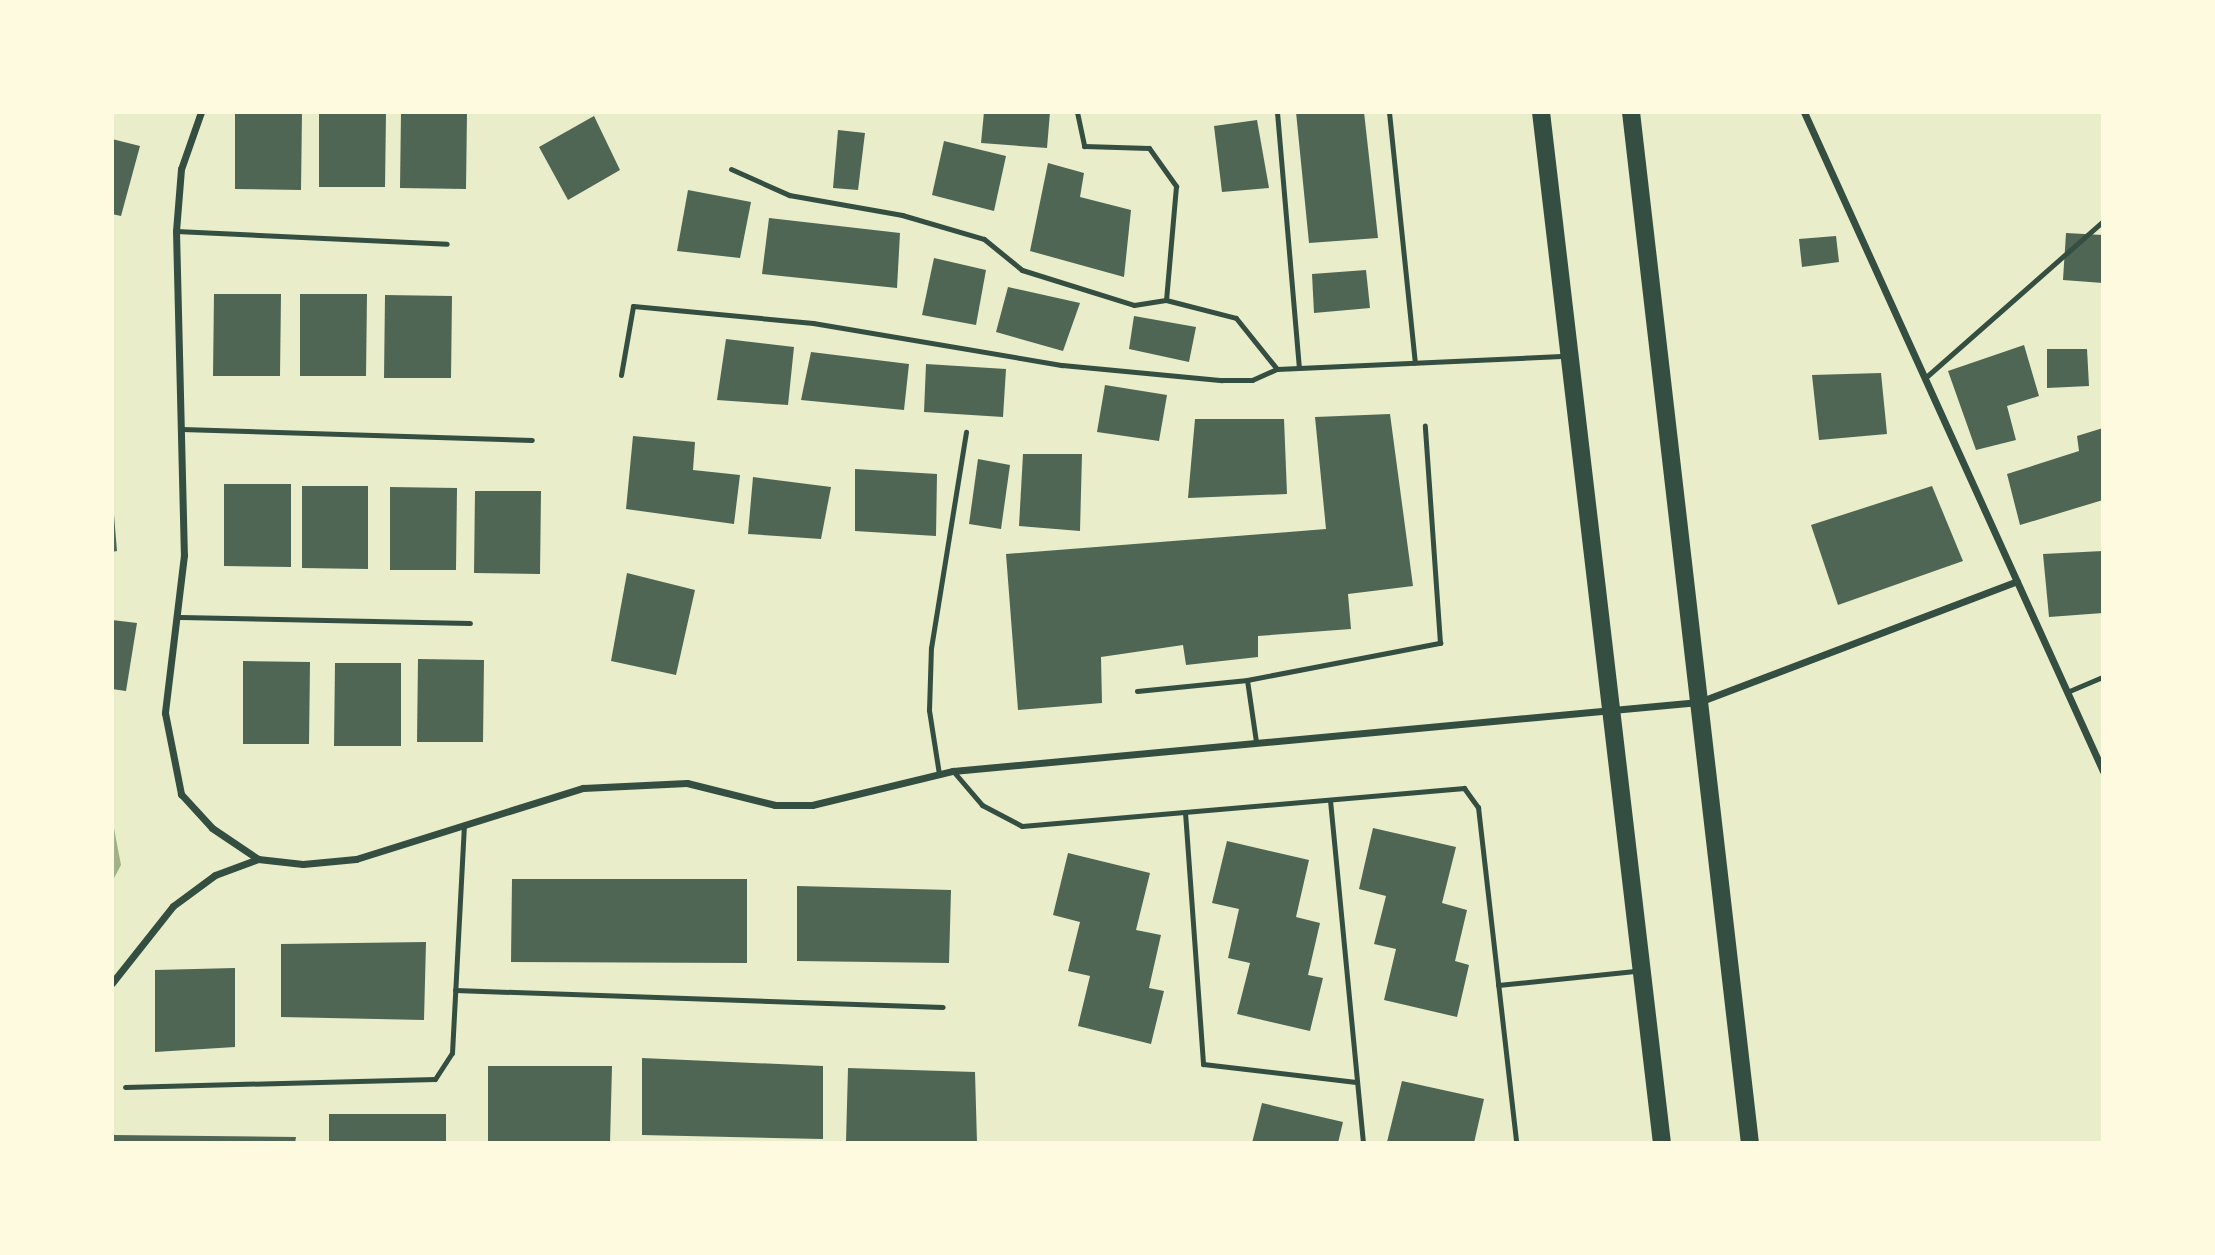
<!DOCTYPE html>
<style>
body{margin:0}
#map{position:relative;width:2215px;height:1255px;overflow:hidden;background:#e9edc9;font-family:"Nunito Sans",sans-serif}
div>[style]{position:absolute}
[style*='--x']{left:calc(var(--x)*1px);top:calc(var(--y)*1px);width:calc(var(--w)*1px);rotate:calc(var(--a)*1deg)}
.water>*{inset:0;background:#a3b18a}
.building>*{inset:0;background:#4f6655}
.service>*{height:5px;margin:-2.5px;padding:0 2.5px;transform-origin:2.5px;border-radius:2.5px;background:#344e41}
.minor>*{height:7px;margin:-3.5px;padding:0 3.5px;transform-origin:3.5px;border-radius:3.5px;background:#344e41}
.primary>*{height:18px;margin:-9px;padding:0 9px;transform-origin:9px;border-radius:9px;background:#344e41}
span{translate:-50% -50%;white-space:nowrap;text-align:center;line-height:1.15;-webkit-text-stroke:6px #fefae0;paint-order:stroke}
.frame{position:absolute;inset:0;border:114px solid #fefae0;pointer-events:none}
</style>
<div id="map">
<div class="water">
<i style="clip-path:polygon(112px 818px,121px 865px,112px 882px)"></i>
</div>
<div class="building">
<i style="clip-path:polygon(235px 112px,302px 112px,301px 190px,235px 189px)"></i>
<i style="clip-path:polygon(319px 112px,386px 112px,385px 187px,319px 187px)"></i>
<i style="clip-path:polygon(401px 112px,467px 112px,466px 189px,400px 188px)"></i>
<i style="clip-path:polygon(984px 112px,1050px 112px,1047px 148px,981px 143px)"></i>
<i style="clip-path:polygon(1296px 112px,1364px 112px,1378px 238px,1309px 243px)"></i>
<i style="clip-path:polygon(594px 116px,620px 170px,568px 200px,539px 147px)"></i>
<i style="clip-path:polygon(1257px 120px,1269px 188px,1222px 192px,1214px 126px)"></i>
<i style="clip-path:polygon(838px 130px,865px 133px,858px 190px,833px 188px)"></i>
<i style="clip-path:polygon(112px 139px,140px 146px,121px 216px,112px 214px)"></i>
<i style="clip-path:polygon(944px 141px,1006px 156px,994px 211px,932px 195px)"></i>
<i style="clip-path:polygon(1048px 163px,1084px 173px,1080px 197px,1131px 210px,1124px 277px,1030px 251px)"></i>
<i style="clip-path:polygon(688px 190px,751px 202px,740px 258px,677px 251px)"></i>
<i style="clip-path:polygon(769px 218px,900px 233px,897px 288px,762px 274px)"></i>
<i style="clip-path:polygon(2066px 233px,2103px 235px,2103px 283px,2063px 280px)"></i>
<i style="clip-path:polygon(1836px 236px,1839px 262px,1802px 267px,1799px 239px)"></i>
<i style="clip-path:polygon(934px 258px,986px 270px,976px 325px,922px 315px)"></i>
<i style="clip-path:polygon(1366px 270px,1370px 308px,1314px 313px,1312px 274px)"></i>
<i style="clip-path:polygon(1008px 287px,1080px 303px,1063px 351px,996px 332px)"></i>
<i style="clip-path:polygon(214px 294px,281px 294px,280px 376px,213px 376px)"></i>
<i style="clip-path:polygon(300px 294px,367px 294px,366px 376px,300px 376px)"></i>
<i style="clip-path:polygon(385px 295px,452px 296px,451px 378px,384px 378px)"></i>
<i style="clip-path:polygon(1134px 316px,1196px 327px,1189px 362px,1129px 349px)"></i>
<i style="clip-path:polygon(726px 339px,794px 347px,788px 405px,717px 400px)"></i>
<i style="clip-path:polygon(2024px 345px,2039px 396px,2007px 406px,2016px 440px,1976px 450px,1948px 371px)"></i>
<i style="clip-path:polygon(2047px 349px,2087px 349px,2089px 386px,2047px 388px)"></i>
<i style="clip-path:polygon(811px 352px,909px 364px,904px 410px,801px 400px)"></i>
<i style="clip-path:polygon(926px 364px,1006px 369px,1003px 417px,924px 412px)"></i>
<i style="clip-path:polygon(1881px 373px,1887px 434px,1819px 440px,1812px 375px)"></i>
<i style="clip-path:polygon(1105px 385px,1167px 395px,1159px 441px,1097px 432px)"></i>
<i style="clip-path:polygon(1390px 414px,1413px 586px,1348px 594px,1351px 629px,1258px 636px,1258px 657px,1186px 665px,1183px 645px,1101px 657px,1102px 703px,1018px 710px,1006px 554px,1326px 529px,1315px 417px)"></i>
<i style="clip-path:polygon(1195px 419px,1284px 419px,1287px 494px,1188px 498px)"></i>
<i style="clip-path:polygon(2103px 428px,2103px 500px,2020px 525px,2007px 474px,2079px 451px,2077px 436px)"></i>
<i style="clip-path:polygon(633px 436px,695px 442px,693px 470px,740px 475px,734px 524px,626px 509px)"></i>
<i style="clip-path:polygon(1023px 454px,1082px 454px,1080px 531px,1019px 526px)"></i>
<i style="clip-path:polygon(978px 459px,1010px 465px,1001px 529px,969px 524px)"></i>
<i style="clip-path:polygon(855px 469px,937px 474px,936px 536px,855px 531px)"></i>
<i style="clip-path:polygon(753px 477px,831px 487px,821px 539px,748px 534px)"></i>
<i style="clip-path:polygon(224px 484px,291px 484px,291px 567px,224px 566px)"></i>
<i style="clip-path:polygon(302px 486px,368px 486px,368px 569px,302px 568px)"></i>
<i style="clip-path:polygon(1932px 486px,1963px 561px,1838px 605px,1811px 525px)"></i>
<i style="clip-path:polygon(390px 487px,457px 488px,456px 570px,390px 570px)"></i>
<i style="clip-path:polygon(112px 490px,117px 551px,112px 552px)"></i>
<i style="clip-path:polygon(475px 491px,541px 491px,540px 574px,474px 573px)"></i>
<i style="clip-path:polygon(2103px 551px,2103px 613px,2049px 617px,2043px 554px)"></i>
<i style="clip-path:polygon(627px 573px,695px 590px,676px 675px,611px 661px)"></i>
<i style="clip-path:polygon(112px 620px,137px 623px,126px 691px,112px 689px)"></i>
<i style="clip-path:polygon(418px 659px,484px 660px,483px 742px,417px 742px)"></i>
<i style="clip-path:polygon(243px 661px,310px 662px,309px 744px,243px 744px)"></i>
<i style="clip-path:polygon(335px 663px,401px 663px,401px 746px,334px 746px)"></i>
<i style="clip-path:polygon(1373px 828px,1456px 847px,1442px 903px,1467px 910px,1455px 961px,1469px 965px,1457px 1017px,1384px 1000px,1396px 949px,1374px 944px,1386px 896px,1359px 889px)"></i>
<i style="clip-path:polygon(1227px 841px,1309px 860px,1296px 917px,1320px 923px,1308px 975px,1323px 978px,1310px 1031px,1237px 1014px,1250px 963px,1228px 958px,1239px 909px,1212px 903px)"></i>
<i style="clip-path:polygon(1068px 853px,1150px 873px,1136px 930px,1161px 935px,1149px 988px,1164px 991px,1151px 1044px,1078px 1026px,1090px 976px,1068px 971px,1080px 922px,1053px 915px)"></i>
<i style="clip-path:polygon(512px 879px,747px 879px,747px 963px,511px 962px)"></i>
<i style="clip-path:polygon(797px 886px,951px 890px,949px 963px,797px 961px)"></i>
<i style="clip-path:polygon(426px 942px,424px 1020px,281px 1017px,281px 944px)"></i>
<i style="clip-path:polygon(235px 968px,235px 1047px,155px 1052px,155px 970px)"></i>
<i style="clip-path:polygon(642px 1058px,823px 1066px,823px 1139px,642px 1135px)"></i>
<i style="clip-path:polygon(488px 1066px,612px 1066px,610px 1143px,488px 1143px)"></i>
<i style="clip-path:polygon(848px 1068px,975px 1072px,977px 1143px,846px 1142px)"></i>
<i style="clip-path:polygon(1402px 1081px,1484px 1099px,1474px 1143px,1387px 1142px)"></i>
<i style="clip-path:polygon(1262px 1103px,1343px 1122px,1338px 1143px,1252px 1143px)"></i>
<i style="clip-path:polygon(329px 1114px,446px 1114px,446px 1143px,329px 1143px)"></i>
<i style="clip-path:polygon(112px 1135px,296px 1137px,295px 1143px,112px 1143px)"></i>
</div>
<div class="service">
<i style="--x:1077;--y:112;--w:35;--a:78"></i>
<i style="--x:1084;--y:146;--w:65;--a:1.8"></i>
<i style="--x:1149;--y:148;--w:47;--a:54.6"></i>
<i style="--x:1176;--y:186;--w:114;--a:95"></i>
<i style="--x:1277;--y:112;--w:257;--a:85.1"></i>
<i style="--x:1389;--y:112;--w:252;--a:84.1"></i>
<i style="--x:731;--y:169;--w:64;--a:24.1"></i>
<i style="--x:789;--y:195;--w:115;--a:10"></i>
<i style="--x:902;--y:215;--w:85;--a:16.3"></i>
<i style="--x:984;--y:239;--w:49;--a:39.2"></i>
<i style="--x:1022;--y:270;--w:117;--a:17.4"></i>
<i style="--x:1134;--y:305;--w:32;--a:-9"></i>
<i style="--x:1166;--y:300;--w:72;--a:14.4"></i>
<i style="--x:1236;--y:318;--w:65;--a:51.2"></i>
<i style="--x:176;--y:231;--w:271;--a:2.7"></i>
<i style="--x:621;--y:375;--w:70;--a:-80.1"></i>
<i style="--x:633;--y:306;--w:181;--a:5.4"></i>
<i style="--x:813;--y:323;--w:253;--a:9.6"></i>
<i style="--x:1062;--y:365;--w:161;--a:5.4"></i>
<i style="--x:1222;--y:380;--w:30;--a:0"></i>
<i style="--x:1252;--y:380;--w:27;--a:-24"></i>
<i style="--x:1277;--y:369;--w:290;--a:-2.6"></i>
<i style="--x:1925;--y:378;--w:237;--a:-41.4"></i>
<i style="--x:181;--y:429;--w:351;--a:1.8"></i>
<i style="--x:180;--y:617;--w:290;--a:1.2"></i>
<i style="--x:1247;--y:680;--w:63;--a:81.7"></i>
<i style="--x:1137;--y:691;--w:111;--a:-5.7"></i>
<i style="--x:1247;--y:680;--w:197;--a:-10.9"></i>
<i style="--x:1440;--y:643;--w:218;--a:-94"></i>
<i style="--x:2067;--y:692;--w:39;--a:-23"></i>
<i style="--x:953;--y:771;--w:45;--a:49.5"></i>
<i style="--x:982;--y:805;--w:45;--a:27.7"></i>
<i style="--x:1022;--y:826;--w:444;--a:-4.9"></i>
<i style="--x:1464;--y:788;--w:24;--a:54"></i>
<i style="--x:1478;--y:807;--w:338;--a:83.5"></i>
<i style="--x:939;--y:774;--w:65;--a:-98.9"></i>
<i style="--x:929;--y:710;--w:62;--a:-88.2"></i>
<i style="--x:931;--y:648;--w:219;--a:-80.8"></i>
<i style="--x:1330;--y:800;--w:345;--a:84.5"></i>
<i style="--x:1185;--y:812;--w:253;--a:85.9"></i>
<i style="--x:1203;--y:1064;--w:154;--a:6.7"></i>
<i style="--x:1498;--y:985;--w:140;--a:-5.8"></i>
<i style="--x:455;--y:990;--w:488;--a:2"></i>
<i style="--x:125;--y:1087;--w:310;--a:-1.5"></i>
<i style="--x:435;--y:1079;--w:31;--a:-57"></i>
<i style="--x:452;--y:1053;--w:227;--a:-87"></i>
</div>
<div class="minor">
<i style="--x:201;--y:112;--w:60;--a:109.3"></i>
<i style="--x:181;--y:169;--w:62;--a:94.6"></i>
<i style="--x:176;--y:231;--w:324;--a:88.6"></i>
<i style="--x:184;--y:555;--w:159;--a:96.9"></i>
<i style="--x:165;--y:713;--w:83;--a:78.8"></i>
<i style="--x:181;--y:794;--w:46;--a:47.6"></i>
<i style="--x:212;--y:828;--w:55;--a:34"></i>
<i style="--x:1804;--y:112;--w:724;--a:65.6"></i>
<i style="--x:112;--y:983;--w:98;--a:-51.6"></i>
<i style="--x:173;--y:906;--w:52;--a:-36.4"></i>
<i style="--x:215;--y:875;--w:46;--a:-20.4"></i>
<i style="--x:258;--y:859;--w:45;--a:6.3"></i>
<i style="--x:303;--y:864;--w:53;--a:-5.4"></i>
<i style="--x:356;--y:859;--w:238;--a:-17.4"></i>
<i style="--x:583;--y:788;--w:104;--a:-2.8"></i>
<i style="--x:687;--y:783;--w:91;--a:14"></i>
<i style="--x:775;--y:805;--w:37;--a:0"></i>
<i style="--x:812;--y:805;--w:145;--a:-13.6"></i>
<i style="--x:953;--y:771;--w:749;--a:-5.28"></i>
<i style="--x:1699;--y:702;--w:340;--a:-20.8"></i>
</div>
<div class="primary">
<i style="--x:1541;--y:112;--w:1038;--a:83.31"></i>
<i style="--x:1631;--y:112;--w:1038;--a:83.42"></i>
</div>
<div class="frame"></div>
</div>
